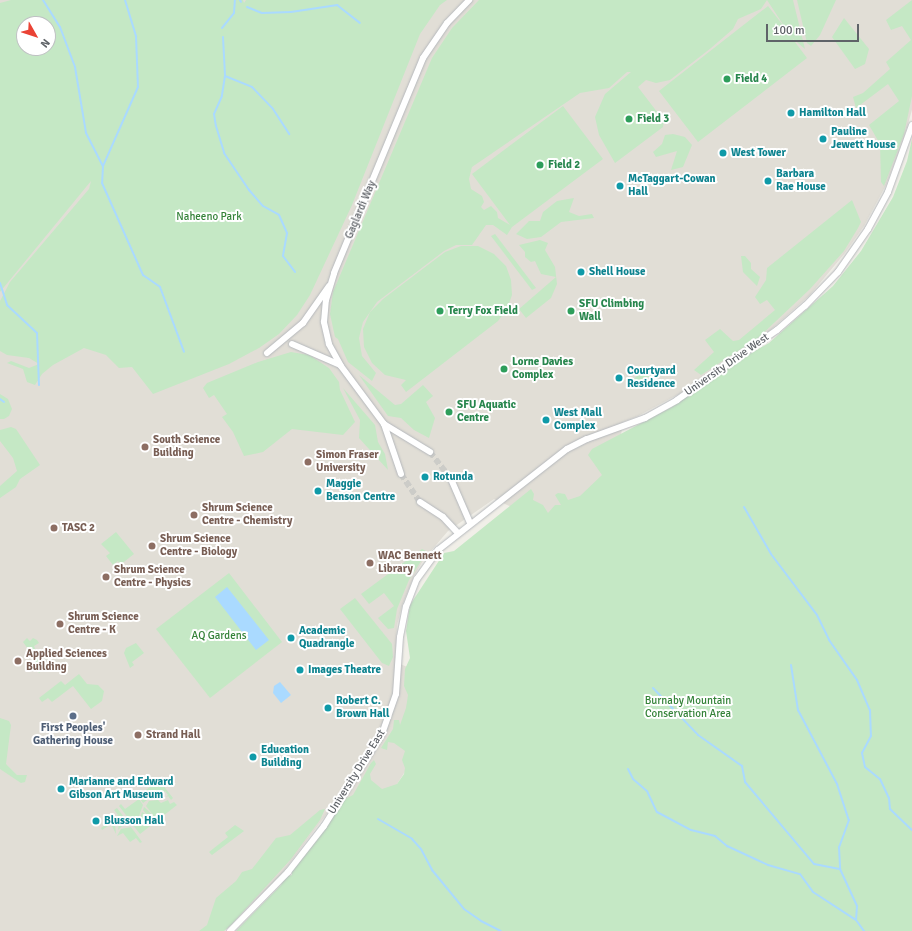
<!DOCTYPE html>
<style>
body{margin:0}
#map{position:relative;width:912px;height:931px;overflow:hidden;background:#f1efe8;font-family:Signika,sans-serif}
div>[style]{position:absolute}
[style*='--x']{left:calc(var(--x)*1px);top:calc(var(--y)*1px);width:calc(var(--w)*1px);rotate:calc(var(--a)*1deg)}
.education>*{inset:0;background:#e1ded6}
.green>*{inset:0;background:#c5e8c5}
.water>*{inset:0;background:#aadaff}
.stream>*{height:2px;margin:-1px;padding:0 1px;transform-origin:1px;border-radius:1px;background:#aadaff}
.minor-tunnel>*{height:6px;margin-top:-3px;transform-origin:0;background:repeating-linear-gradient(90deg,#ccccc8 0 6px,transparent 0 9px)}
.roads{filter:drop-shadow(0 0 1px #b5b8bc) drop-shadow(0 0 1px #b5b8bc)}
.minor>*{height:6px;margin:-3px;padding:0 3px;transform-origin:3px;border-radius:3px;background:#fff}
.dots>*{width:11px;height:11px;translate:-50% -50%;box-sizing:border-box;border:2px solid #fff;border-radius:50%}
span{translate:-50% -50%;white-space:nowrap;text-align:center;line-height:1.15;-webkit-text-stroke:4px #fff;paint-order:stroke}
.leisure-label{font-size:11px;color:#27864d;font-weight:700}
.left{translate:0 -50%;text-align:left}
.culture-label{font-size:11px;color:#0d838f;font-weight:700}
.street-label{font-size:11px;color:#5f6368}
.park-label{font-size:11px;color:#348238}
.education-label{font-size:11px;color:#785e54;font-weight:700}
.service-label{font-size:11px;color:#4e5e75;font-weight:700}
.north{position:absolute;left:16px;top:16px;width:40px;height:40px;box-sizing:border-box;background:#fff;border:1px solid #bfc1c3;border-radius:50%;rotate:129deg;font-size:11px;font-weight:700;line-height:16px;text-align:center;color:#5f6368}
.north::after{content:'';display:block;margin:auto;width:14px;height:18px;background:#ea4335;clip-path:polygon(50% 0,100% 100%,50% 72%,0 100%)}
.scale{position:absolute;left:766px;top:24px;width:93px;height:18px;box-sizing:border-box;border:2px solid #5f6368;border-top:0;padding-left:5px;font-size:12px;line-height:14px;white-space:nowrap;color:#5f6368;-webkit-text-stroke:3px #fff;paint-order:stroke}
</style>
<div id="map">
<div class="education">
<i style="clip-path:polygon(evenodd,0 0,912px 0,912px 110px,903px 141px,886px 185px,864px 226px,845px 253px,810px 295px,767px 333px,679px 394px,638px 416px,623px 422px,613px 487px,559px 528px,494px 499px,448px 531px,424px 559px,414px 576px,402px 606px,397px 625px,395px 662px,410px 668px,422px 745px,392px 792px,336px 816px,328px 812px,280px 876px,224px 931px,0 931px,0 0,24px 24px,48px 24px,48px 48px,24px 48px,24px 24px)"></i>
</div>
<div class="green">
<i style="clip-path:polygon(evenodd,11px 0,243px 0,244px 3px,246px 0,447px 0,440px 5px,420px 34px,352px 205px,310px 295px,297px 315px,279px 334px,259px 348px,229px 364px,153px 394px,132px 367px,119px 368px,106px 355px,84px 348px,53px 365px,42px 374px,35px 385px,27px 382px,23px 369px,7px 363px,11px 361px,29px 368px,39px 364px,29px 358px,7px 355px,0 351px,0 301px,10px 282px,89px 189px,91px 181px,0 292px,0 3px,11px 0,24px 24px,48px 24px,48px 48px,24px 48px,24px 24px)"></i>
<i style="clip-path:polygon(479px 0,793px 0,805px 49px,792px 38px,807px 58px,698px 142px,659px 91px,768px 6px,786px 29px,767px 0,761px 9px,738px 19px,733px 29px,711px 48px,670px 80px,656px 83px,646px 80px,638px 87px,664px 121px,663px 127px,615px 163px,599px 135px,595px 117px,605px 94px,631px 72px,627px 72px,609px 88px,580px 93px,472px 167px,469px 179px,471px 189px,482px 196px,484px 202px,481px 207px,484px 210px,491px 206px,497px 212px,498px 218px,510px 225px,472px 174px,563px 106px,603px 159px,512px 227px,507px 235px,493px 225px,486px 225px,472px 245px,456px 245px,444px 251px,377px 302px,363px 322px,359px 338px,362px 356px,376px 373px,372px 381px,348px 362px,338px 339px,335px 337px,330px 314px,333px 292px,432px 58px,452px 28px)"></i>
<i style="clip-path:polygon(797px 0,836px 0,820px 35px,811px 46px,807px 43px)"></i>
<i style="clip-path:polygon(912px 0,912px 96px,904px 134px,884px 186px,881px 182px,880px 144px,869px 125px,899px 101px,888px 84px,856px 108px,853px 97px,863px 93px,890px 69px,886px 62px,911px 40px,902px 26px,891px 30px,886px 20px)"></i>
<i style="clip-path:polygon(844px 18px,869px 49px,865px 64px,855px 69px,832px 37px)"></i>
<i style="clip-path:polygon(673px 134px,685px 137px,692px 145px,683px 167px,671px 170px,677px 151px,656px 157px,653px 152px,662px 144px,665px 135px)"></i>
<i style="clip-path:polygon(912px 139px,912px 931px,236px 931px,281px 885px,285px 877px,292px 875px,292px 866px,339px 809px,343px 800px,353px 795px,371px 763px,374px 760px,376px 764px,370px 774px,371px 780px,382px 789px,397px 784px,404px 774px,405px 768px,402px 760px,405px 751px,394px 743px,388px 742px,387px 750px,381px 748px,393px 729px,394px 720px,399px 720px,400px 725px,406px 708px,408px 695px,404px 686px,405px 669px,410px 658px,406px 631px,410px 605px,444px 553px,454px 551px,531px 489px,534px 494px,533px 500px,543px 505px,548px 513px,555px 505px,561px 505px,555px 495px,558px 493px,565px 494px,568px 500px,580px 496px,602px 475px,588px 455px,592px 449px,672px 407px,746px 356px,769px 343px,833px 286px,861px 251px,893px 197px,907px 161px)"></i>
<i style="clip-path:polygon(574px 198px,569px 212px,579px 216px,592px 214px,594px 218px,561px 222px,541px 237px,527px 239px,516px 234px,529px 221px,540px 221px,543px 212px,557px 201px)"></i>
<i style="clip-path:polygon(852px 200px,861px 222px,858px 228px,844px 251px,810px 289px,758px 338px,701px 375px,694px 370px,714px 352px,705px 340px,720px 329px,733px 341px,739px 340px,775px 310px,767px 300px,760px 304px,755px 297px,766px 280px,767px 268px)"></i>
<i style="clip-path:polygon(495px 234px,536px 288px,532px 290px,491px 236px)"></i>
<i style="clip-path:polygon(540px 240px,548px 243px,545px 250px,555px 267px,557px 284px,551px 298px,526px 318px,519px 309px,556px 277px,541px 274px,535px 261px,531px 262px,525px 257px,525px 252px,519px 245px)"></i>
<i style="clip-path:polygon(461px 246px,478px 246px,494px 254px,506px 266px,511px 280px,512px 295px,507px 309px,498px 321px,406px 392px,401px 385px,406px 380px,385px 375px,372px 363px,364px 347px,363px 329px,370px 312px,383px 299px,445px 252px)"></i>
<i style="clip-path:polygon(741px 256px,745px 256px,751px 263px,751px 269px,760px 277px,757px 286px,743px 272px)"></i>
<i style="clip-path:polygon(291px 352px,309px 355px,329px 368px,339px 382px,340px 390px,355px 422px,343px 435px,292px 429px,263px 452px,244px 456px,233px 432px,222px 417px,227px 414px,214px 395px,209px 398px,203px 388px,207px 383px,258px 362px)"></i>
<i style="clip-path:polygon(646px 369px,651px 375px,631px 390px,627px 384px)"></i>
<i style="clip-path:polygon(359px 375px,395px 405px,401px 404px,423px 385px,433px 396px,426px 402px,435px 418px,429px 438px,414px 430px,401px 418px,388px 416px)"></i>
<i style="clip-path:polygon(343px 388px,375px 425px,378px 442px,385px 454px,388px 470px,359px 438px,360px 420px)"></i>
<i style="clip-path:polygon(0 394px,8px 399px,12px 409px,9px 416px,4px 419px,0 419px)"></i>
<i style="clip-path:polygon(11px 427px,16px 429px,40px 465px,20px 479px,16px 487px,0 498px,0 486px,17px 471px,13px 458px,0 441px,0 430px)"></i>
<i style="clip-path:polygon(116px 532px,134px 554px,120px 565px,118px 561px,113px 565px,106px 556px,110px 553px,101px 544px)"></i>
<i style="clip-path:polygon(422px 549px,426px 551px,425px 555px,409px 580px,397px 609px,394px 628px,388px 629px,378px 618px,394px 606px,384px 593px,369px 604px,361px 594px)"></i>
<i style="clip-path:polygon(229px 573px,282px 642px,210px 698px,156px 629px)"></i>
<i style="clip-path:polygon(355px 598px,392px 644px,393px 657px,389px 666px,382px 663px,340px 609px)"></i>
<i style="clip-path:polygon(27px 638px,30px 641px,33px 638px,37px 640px,39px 643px,34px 646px,37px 653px,44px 659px,41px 661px,47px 667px,39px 673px,33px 664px,36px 660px,23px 642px)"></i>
<i style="clip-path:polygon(136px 643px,144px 653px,132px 662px,134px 665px,130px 668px,124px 653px,126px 648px)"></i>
<i style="clip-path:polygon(79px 674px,87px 684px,98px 685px,104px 691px,102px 701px,91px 709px,73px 686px,52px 702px,48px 698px,42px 702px,39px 698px,61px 681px,65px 685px)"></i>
<i style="clip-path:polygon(0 718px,9px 721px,11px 725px,6px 764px,17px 775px,27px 775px,25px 782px,21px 783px,0 769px)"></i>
<i style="clip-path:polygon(159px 780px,173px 798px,171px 800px,168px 796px,164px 799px,168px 795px,165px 791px,159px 799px,150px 798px,143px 803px,138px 796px)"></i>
<i style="clip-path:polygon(139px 799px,143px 805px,139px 816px,136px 820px,133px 817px,129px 819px,119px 806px,121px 804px,125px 809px)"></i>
<i style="clip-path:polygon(158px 800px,161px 803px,168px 800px,170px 804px,174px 802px,177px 805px,140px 834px,132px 824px,139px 821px,142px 812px,148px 816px,143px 810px,144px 807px,154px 816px,146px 806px,149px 801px)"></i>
<i style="clip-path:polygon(117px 808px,127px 821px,118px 830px,119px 823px,115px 824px,116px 834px,111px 824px,102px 830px,101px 828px,118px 815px,114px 810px)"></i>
<i style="clip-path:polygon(325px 809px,320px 820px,291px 859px,232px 924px,224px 931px,199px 931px,207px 925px,216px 898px,236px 881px,242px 872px,252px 869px,276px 838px,290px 835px,320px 810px)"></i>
<i style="clip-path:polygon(235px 825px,244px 831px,212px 855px,209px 852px,228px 837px,225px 833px)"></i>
<i style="clip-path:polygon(131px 827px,142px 842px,140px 843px,136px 838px,130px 842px,123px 833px,117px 836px,121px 829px)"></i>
</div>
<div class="water">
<i style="clip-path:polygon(227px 587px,269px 640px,256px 650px,215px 597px)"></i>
<i style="clip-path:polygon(280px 682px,291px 695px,281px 703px,273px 693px,274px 686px)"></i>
</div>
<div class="stream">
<i style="--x:43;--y:0;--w:32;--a:58"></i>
<i style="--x:60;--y:27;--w:43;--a:69.4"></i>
<i style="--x:75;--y:67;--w:67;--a:80.5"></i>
<i style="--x:86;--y:133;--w:37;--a:63"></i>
<i style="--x:125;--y:0;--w:38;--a:73"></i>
<i style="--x:136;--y:36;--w:51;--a:87.8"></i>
<i style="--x:138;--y:87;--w:86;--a:113.9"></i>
<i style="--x:103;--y:166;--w:17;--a:93"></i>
<i style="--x:102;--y:183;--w:101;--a:66"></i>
<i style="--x:143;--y:275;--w:21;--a:35"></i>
<i style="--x:160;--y:287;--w:69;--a:69.7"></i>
<i style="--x:240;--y:0;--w:2;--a:63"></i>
<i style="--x:247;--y:7;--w:16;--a:22"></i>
<i style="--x:262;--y:13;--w:29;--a:-2"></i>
<i style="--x:291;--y:12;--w:47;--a:-8.7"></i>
<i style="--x:337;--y:5;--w:29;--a:38"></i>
<i style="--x:222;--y:28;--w:19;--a:-51"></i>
<i style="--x:234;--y:13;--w:13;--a:-86"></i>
<i style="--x:223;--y:37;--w:39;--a:87"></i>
<i style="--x:225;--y:76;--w:20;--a:99"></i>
<i style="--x:222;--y:96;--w:20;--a:114"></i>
<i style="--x:214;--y:114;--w:12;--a:81"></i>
<i style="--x:216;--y:126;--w:28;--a:73"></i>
<i style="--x:224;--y:153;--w:45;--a:56"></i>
<i style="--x:249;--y:190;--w:21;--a:49"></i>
<i style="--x:263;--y:206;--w:18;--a:29"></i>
<i style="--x:279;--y:215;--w:20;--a:66"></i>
<i style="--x:287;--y:233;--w:23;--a:100"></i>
<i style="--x:283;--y:256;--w:20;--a:53"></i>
<i style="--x:225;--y:76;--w:29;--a:22"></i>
<i style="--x:252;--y:87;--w:30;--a:46"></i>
<i style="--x:273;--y:109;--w:30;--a:57"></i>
<i style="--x:0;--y:283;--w:23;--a:72"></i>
<i style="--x:7;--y:305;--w:41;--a:43"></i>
<i style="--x:37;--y:333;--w:52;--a:87.8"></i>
<i style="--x:0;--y:399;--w:5;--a:37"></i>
<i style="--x:744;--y:507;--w:54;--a:60.1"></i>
<i style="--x:771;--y:554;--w:76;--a:53"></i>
<i style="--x:817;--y:615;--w:28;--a:64"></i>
<i style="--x:829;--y:640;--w:49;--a:55"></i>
<i style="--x:857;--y:680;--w:33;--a:67"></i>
<i style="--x:870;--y:710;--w:26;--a:88"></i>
<i style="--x:871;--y:736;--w:19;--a:118"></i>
<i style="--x:862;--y:753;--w:14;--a:78"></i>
<i style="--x:865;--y:767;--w:19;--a:39"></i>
<i style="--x:880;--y:779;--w:21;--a:65"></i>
<i style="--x:889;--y:798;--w:11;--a:85"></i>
<i style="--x:890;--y:809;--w:30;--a:44"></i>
<i style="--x:791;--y:665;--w:46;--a:81.2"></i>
<i style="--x:798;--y:710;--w:84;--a:62.2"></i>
<i style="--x:837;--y:784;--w:38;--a:72"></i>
<i style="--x:849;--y:820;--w:29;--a:110"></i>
<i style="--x:839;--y:847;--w:22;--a:87"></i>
<i style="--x:840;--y:869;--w:41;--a:65.3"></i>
<i style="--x:857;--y:906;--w:14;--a:94"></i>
<i style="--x:856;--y:920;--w:14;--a:54"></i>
<i style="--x:653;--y:688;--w:65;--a:46.2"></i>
<i style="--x:698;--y:735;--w:54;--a:35.2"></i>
<i style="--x:742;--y:766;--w:16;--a:79"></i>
<i style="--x:745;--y:782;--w:107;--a:49.9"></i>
<i style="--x:814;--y:864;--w:26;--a:11"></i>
<i style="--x:628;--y:769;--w:11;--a:63"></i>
<i style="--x:633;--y:779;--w:18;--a:41"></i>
<i style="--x:647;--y:791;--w:23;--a:65"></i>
<i style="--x:657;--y:812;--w:38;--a:28"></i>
<i style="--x:691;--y:830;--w:25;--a:14"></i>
<i style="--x:715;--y:836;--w:16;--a:40"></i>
<i style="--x:727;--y:846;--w:45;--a:24.9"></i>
<i style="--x:768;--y:865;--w:33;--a:16"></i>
<i style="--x:800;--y:874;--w:22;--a:54"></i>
<i style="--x:813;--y:892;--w:51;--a:33.1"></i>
<i style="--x:378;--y:819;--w:39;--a:30"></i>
<i style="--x:412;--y:839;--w:13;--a:48"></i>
<i style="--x:421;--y:849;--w:24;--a:62"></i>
<i style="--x:432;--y:870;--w:50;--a:50.6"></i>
<i style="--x:464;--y:909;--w:21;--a:35"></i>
<i style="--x:481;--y:921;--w:22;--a:27"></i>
</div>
<div class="minor-tunnel">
<i style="--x:430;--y:452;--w:34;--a:52"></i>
<i style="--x:401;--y:474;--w:34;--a:56"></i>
</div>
<div class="roads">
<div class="minor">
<i style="--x:292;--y:344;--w:52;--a:23.6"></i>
<i style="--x:267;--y:353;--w:47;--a:-39.8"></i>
<i style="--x:303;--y:323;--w:45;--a:-54.9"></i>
<i style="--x:384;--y:424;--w:54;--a:31.3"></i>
<i style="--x:401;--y:474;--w:53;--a:-108.8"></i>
<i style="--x:384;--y:424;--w:72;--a:-126.6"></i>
<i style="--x:341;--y:366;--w:25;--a:-119"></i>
<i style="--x:329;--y:344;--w:23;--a:-103"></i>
<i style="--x:324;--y:322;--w:22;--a:-85"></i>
<i style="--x:326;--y:300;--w:28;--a:-73"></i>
<i style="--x:334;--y:273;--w:233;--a:-67.5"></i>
<i style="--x:423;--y:58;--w:42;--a:-55.6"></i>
<i style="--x:447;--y:23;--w:32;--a:-46"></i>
<i style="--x:451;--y:479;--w:48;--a:66.6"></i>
<i style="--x:420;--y:502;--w:27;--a:33"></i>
<i style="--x:443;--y:517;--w:22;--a:47"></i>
<i style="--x:230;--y:931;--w:83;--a:-45.5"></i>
<i style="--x:288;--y:872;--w:58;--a:-52"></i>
<i style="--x:324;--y:826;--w:109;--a:-57.8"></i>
<i style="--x:382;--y:734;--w:42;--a:-70.7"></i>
<i style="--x:396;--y:694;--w:57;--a:-86"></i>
<i style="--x:400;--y:637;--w:31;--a:-79"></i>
<i style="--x:406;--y:607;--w:30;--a:-69"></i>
<i style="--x:417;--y:579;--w:36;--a:-54"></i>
<i style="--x:438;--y:550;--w:164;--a:-38.1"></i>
<i style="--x:567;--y:449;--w:22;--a:-27"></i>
<i style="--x:587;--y:439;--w:62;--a:-19.9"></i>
<i style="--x:645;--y:418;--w:37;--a:-29"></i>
<i style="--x:677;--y:400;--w:122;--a:-35"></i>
<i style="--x:777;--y:330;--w:37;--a:-41"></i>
<i style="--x:805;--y:306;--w:47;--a:-45.9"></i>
<i style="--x:838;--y:272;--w:52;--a:-55.1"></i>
<i style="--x:868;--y:229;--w:42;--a:-61.6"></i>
<i style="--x:888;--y:192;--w:71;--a:-70.3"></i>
</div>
</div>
<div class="dots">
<i style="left:727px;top:79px;background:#2e9e5b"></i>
<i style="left:791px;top:113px;background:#0f9aa8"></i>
<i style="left:629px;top:119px;background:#2e9e5b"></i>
<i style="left:823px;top:139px;background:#0f9aa8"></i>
<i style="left:723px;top:153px;background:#0f9aa8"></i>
<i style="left:540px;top:165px;background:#2e9e5b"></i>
<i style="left:768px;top:181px;background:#0f9aa8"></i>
<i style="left:620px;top:186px;background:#0f9aa8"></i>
<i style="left:581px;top:272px;background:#0f9aa8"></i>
<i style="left:440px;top:311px;background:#2e9e5b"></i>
<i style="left:571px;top:311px;background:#2e9e5b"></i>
<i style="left:504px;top:369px;background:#2e9e5b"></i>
<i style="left:619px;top:378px;background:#0f9aa8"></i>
<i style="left:449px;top:412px;background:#2e9e5b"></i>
<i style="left:546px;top:420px;background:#0f9aa8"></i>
<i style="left:145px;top:447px;background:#8d6e63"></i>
<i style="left:308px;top:462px;background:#8d6e63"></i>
<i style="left:425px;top:477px;background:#0f9aa8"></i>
<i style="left:318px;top:491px;background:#0f9aa8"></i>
<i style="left:194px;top:515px;background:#8d6e63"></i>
<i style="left:54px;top:528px;background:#8d6e63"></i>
<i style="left:152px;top:546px;background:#8d6e63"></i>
<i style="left:370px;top:563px;background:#8d6e63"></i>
<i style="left:106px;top:577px;background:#8d6e63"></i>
<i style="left:60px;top:624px;background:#8d6e63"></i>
<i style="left:291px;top:638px;background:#0f9aa8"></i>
<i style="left:18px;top:661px;background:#8d6e63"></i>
<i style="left:300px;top:670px;background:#0f9aa8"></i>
<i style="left:328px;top:708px;background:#0f9aa8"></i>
<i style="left:73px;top:716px;background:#5c6f8a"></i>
<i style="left:138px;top:735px;background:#8d6e63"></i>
<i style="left:253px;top:757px;background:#0f9aa8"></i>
<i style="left:61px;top:789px;background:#0f9aa8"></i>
<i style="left:96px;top:821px;background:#0f9aa8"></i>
</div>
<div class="leisure-label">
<span class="left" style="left:735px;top:79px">Field 4</span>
<span class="left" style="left:637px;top:119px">Field 3</span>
<span class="left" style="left:548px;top:165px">Field 2</span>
<span class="left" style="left:579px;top:311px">SFU Climbing<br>Wall</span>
<span class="left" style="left:448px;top:311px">Terry Fox Field</span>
<span class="left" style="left:512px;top:369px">Lorne Davies<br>Complex</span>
<span class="left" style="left:457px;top:412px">SFU Aquatic<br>Centre</span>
</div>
<div class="culture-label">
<span class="left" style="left:799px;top:113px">Hamilton Hall</span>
<span class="left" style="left:831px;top:139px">Pauline<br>Jewett House</span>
<span class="left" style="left:731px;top:153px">West Tower</span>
<span class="left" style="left:776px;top:181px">Barbara<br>Rae House</span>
<span class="left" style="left:628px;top:186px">McTaggart-Cowan<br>Hall</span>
<span class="left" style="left:589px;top:272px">Shell House</span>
<span class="left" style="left:627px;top:378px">Courtyard<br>Residence</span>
<span class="left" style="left:554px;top:420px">West Mall<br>Complex</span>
<span class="left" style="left:433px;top:477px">Rotunda</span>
<span class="left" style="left:326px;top:491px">Maggie<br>Benson Centre</span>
<span class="left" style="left:299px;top:638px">Academic<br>Quadrangle</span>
<span class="left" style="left:308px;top:670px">Images Theatre</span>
<span class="left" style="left:336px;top:708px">Robert C.<br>Brown Hall</span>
<span class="left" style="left:261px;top:757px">Education<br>Building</span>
<span class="left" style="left:69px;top:789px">Marianne and Edward<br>Gibson Art Museum</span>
<span class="left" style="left:104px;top:821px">Blusson Hall</span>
</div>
<div class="street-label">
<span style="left:361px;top:210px;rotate:-67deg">Gaglardi Way</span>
<span style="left:727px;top:365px;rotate:-35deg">University Drive West</span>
<span style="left:357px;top:772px;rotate:-58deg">University Drive East</span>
</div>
<div class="park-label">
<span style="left:209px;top:217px">Naheeno Park</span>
<span style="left:219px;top:636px">AQ Gardens</span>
<span style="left:688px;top:708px">Burnaby Mountain<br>Conservation Area</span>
</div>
<div class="education-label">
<span class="left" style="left:153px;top:447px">South Science<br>Building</span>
<span class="left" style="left:316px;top:462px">Simon Fraser<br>University</span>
<span class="left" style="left:202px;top:515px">Shrum Science<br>Centre - Chemistry</span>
<span class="left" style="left:62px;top:528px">TASC 2</span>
<span class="left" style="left:160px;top:546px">Shrum Science<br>Centre - Biology</span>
<span class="left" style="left:378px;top:563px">WAC Bennett<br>Library</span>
<span class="left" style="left:114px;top:577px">Shrum Science<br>Centre - Physics</span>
<span class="left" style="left:68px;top:624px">Shrum Science<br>Centre - K</span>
<span class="left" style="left:26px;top:661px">Applied Sciences<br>Building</span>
<span class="left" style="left:146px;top:735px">Strand Hall</span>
</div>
<div class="service-label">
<span style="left:73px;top:735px">First Peoples'<br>Gathering House</span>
</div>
<div class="north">N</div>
<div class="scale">100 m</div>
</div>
